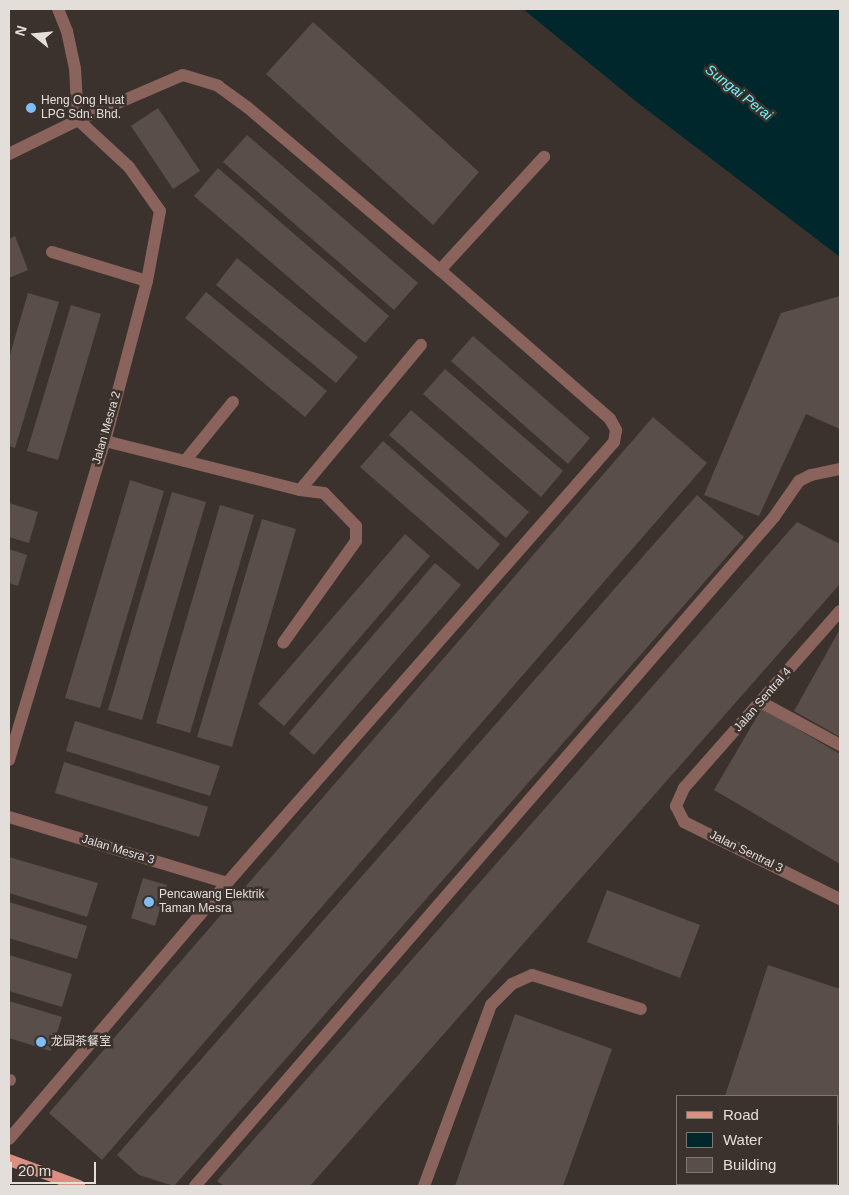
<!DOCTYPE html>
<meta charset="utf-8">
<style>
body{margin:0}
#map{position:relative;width:849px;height:1195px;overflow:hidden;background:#3c322d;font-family:Helvetica,"Noto Sans SC",sans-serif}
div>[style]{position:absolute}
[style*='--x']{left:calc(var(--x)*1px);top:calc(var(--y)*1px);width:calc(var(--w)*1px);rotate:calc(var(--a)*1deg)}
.water>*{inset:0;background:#00282c}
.building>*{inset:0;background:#594e4a}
.minor>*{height:12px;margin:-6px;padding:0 6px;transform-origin:6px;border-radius:6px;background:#89635c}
.major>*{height:12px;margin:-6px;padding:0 6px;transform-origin:6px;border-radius:6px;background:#db8f80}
.dots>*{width:14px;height:14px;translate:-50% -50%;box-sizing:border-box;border:2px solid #3c322d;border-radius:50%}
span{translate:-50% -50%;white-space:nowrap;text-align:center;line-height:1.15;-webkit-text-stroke:5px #3c322d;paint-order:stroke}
.poi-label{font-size:12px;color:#e4dedb}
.left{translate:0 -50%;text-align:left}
.street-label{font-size:12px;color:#e4dedb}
.water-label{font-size:14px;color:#70f1fb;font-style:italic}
.frame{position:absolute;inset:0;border:10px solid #e4dedb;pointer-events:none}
.legend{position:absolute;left:676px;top:1095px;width:162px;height:90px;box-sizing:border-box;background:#3c322d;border:1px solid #7f7773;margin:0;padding:6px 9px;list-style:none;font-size:15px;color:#e4dedb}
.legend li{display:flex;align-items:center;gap:10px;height:25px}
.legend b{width:25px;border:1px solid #7f7773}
.north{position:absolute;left:10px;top:10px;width:50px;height:50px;-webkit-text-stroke:4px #3c322d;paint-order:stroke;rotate:287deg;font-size:14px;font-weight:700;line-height:20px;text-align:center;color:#e4dedb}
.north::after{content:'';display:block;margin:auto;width:18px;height:22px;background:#e4dedb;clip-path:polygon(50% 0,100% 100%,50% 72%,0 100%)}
.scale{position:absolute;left:10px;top:1162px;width:86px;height:22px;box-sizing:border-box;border:2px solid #e4dedb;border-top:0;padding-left:6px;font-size:15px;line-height:18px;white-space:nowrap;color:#e4dedb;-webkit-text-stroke:4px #3c322d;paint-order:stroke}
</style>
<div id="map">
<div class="water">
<i style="clip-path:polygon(523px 9px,840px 9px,840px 257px,638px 103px)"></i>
</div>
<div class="building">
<i style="clip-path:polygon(313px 22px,479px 172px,433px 225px,266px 74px)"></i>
<i style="clip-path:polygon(158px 108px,200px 171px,173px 189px,131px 126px)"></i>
<i style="clip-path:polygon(247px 135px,418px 283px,394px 310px,223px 162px)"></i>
<i style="clip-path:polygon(218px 168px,389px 316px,365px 343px,194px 196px)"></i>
<i style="clip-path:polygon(15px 236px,28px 270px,9px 278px,9px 239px)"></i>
<i style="clip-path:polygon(237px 258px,358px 357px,336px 383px,216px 285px)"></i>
<i style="clip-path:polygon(206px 292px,327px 391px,305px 417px,185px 318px)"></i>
<i style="clip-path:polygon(28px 293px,59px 302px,15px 448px,9px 446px,9px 358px)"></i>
<i style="clip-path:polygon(840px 296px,840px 429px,806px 414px,759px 516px,704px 495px,781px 313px)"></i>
<i style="clip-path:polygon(71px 305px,101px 314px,58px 460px,27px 451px)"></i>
<i style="clip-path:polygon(473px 336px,590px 438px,568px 464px,451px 361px)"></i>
<i style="clip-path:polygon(445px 369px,563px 471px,541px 497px,423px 394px)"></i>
<i style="clip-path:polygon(411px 410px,529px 512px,506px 538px,389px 435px)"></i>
<i style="clip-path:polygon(653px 417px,707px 463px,102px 1160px,49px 1113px)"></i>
<i style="clip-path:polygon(383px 441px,500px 544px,478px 570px,360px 467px)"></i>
<i style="clip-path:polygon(130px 480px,164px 491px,100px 708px,65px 698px)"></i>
<i style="clip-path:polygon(172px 492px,206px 502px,142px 720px,108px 710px)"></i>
<i style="clip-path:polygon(697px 495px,744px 537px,174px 1186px,139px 1175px,117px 1155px)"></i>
<i style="clip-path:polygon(9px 503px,38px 512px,29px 543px,9px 537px)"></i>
<i style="clip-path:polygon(220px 505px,254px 515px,190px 733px,156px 723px)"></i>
<i style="clip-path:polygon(262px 519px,296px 529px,232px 747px,197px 737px)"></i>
<i style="clip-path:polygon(797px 522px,840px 544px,840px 584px,310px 1186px,224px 1186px,217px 1181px)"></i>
<i style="clip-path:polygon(405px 534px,430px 556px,284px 726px,258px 704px)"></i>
<i style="clip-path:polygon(9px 549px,27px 555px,18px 586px,9px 583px)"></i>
<i style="clip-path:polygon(435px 563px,461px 585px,314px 755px,289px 733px)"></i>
<i style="clip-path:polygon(840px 629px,840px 737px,794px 711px)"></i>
<i style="clip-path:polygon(762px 708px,840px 754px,840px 864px,714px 790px)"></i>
<i style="clip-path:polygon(75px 721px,220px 766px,210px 796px,66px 751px)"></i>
<i style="clip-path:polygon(64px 762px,208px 807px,199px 837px,55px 793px)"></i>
<i style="clip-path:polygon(9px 857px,98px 883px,87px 917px,9px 893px)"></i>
<i style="clip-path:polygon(143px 878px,167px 885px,155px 926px,131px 918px)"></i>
<i style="clip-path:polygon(607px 890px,700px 925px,680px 978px,587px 942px)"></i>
<i style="clip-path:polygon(9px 902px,87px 926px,77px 959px,9px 938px)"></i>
<i style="clip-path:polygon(9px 955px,72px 974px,62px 1007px,9px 991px)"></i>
<i style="clip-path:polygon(768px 965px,840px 989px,840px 1120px,838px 1126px,838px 1096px,725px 1096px)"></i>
<i style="clip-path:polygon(9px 1001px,62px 1017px,51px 1051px,9px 1038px)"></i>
<i style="clip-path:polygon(515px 1014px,612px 1049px,563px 1186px,455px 1186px)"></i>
<i style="clip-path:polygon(701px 1184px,819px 1184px,818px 1186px,707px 1186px)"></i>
</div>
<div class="minor">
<i style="--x:58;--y:9;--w:24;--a:68"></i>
<i style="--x:67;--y:31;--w:39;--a:78"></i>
<i style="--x:75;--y:69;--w:51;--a:86.6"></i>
<i style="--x:9;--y:154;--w:77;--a:-26.2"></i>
<i style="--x:78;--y:120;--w:114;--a:-23.2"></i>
<i style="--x:183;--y:75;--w:37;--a:17"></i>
<i style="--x:218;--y:86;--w:36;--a:36"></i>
<i style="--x:247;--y:107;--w:253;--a:40.2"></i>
<i style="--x:440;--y:270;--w:226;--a:41.2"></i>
<i style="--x:610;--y:419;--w:13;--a:61"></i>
<i style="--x:616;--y:430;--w:12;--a:99"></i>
<i style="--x:614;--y:442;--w:587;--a:131.27"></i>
<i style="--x:227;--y:883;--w:336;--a:130.4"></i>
<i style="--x:52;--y:252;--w:99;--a:17"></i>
<i style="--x:440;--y:270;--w:154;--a:-47.4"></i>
<i style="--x:105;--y:441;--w:201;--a:14.1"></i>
<i style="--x:300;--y:490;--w:24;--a:7"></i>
<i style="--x:324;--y:493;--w:46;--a:45.9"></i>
<i style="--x:356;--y:526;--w:15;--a:90"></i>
<i style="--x:356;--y:541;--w:125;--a:125.6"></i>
<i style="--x:185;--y:461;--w:76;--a:-50.9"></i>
<i style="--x:300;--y:490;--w:189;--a:-50.2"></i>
<i style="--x:840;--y:611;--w:236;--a:131.4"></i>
<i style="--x:684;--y:788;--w:20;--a:114"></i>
<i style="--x:676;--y:806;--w:18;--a:63"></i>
<i style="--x:684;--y:822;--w:174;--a:26.3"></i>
<i style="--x:761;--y:702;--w:90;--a:28.6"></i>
<i style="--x:9;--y:760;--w:333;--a:-73.3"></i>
<i style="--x:105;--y:441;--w:165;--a:-75.3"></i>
<i style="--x:147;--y:281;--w:71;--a:-79.5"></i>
<i style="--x:160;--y:211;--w:54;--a:-125.2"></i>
<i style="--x:129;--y:167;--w:69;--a:-137.3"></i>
<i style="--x:9;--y:817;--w:228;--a:16.8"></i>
<i style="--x:9;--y:1080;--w:1;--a:0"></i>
<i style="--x:195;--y:1186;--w:885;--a:-49.12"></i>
<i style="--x:774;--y:517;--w:44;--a:-55.2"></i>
<i style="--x:799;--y:481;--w:13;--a:-27"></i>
<i style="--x:811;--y:475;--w:30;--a:-12"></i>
<i style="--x:424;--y:1186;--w:193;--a:-69.7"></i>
<i style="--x:491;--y:1005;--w:30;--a:-45"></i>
<i style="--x:512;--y:984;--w:22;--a:-24"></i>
<i style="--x:532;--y:975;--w:114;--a:17.3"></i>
</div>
<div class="major">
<i style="--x:9;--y:1160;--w:75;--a:20.4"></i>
</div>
<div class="dots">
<i style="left:31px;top:108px;background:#7fbdf9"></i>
<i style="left:149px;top:902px;background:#7fbdf9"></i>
<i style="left:41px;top:1042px;background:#7fbdf9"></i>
</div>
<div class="poi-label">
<span class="left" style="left:41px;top:108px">Heng Ong Huat<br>LPG Sdn. Bhd.</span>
<span class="left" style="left:159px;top:902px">Pencawang Elektrik<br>Taman Mesra</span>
<span class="left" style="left:51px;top:1042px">龙园茶餐室</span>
</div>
<div class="street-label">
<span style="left:107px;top:428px;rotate:-74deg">Jalan Mesra 2</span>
<span style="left:763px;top:700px;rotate:-49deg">Jalan Sentral 4</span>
<span style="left:118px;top:850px;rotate:17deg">Jalan Mesra 3</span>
<span style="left:746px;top:852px;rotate:26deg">Jalan Sentral 3</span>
</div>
<div class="water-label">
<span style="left:739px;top:92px;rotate:38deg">Sungai Perai</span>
</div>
<div class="frame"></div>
<ul class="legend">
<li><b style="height:6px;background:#db8f80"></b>Road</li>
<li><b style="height:14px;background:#00282c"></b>Water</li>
<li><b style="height:14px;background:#594e4a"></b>Building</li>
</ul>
<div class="north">N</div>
<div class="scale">20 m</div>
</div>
